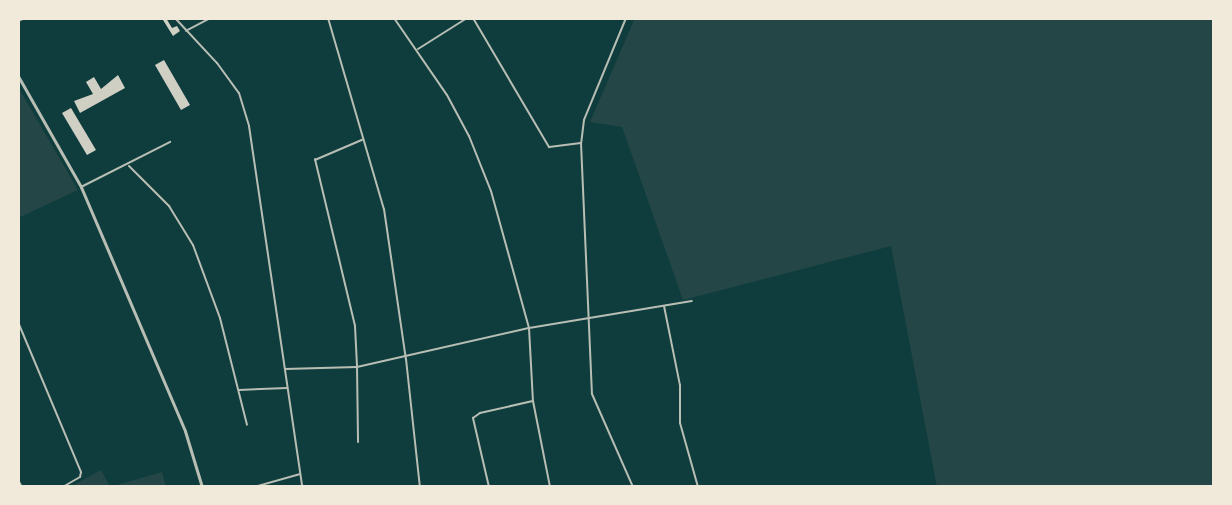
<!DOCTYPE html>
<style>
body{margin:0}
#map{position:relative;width:1232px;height:505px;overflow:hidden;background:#0f3d3e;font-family:Arial,sans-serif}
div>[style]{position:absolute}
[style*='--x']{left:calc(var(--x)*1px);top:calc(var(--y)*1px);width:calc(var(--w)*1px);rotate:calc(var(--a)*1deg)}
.green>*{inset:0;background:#244646}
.building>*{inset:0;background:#cfcfc3}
.service>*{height:1.5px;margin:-0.75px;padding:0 0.75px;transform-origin:0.75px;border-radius:0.75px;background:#b8beb3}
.minor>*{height:2px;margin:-1px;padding:0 1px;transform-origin:1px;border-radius:1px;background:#b8beb3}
.tertiary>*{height:3px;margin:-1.5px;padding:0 1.5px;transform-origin:1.5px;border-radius:1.5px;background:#b8beb3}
span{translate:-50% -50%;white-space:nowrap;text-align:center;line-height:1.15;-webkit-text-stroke:4.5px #f1e9da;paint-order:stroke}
.frame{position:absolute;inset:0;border:20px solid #f1e9da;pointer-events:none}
</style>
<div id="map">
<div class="green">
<i style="clip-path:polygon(635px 18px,1214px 18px,1214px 487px,937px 487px,891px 246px,683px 300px,622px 127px,590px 122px)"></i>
<i style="clip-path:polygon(18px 87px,78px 190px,18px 218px)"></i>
<i style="clip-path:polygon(101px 470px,110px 487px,162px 472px,166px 487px,70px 487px)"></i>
</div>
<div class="building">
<i style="clip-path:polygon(166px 18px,172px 28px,177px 26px,180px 31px,173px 36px,163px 20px)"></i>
<i style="clip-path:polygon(164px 60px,190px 105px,181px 110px,155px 65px)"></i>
<i style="clip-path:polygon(118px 75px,125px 88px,80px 113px,74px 101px,93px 94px,86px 82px,94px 77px,101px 89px)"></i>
<i style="clip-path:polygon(71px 108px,96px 150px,87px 155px,62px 113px)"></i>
</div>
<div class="service">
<i style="--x:186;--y:31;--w:27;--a:-28"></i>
<i style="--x:357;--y:366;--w:40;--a:-92.9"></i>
<i style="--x:355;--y:326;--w:171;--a:-103.5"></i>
<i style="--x:315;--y:160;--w:51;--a:-23.1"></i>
</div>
<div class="minor">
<i style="--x:175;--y:18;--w:62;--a:47"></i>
<i style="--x:217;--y:63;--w:37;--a:54"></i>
<i style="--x:239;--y:93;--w:34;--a:73"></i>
<i style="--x:249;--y:126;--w:365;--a:81.6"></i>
<i style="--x:328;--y:18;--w:199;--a:73.7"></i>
<i style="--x:384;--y:209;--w:152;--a:81.7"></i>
<i style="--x:406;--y:359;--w:129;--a:83.8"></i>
<i style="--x:394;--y:18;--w:93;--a:55.5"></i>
<i style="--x:447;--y:95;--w:47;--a:61.8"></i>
<i style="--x:469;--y:136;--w:59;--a:68.2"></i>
<i style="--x:491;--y:191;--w:142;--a:74.5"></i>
<i style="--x:529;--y:328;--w:73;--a:86.9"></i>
<i style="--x:533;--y:401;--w:88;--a:78.8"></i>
<i style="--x:473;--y:18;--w:150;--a:59.5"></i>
<i style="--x:549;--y:147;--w:32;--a:-7"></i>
<i style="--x:626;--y:18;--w:110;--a:112.4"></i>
<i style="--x:584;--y:120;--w:23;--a:97"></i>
<i style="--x:581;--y:143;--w:251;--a:87.5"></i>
<i style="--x:592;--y:394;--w:102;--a:66.2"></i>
<i style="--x:18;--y:21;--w:8;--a:-23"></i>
<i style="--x:418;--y:49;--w:58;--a:-32.3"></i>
<i style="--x:129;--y:166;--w:57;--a:45"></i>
<i style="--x:169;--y:206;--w:46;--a:58.4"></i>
<i style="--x:193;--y:245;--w:78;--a:69.7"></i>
<i style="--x:220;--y:318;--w:110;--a:75.8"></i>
<i style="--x:81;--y:187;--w:100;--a:-26.8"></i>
<i style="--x:664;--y:306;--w:81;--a:78.6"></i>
<i style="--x:680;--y:385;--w:38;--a:90"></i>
<i style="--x:680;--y:423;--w:66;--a:74.3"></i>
<i style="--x:18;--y:322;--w:163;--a:67.2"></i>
<i style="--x:81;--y:472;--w:5;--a:101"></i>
<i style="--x:80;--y:477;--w:20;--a:150"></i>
<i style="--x:357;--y:367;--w:75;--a:89.2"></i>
<i style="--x:285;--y:369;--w:72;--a:-1.6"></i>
<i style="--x:357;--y:367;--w:176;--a:-12.8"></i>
<i style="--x:529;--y:328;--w:165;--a:-9.4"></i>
<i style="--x:239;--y:390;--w:48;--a:-2.4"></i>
<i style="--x:18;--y:480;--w:8;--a:60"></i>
<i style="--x:254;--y:487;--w:48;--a:-15.8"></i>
<i style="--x:489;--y:487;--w:71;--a:-103.1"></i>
<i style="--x:473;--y:418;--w:9;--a:-36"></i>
<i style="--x:480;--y:413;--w:54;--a:-12.8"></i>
</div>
<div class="tertiary">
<i style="--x:18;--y:76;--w:128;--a:60.4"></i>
<i style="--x:81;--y:187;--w:265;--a:66.9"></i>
<i style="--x:185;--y:431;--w:59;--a:73.1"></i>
</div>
<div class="frame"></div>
</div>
